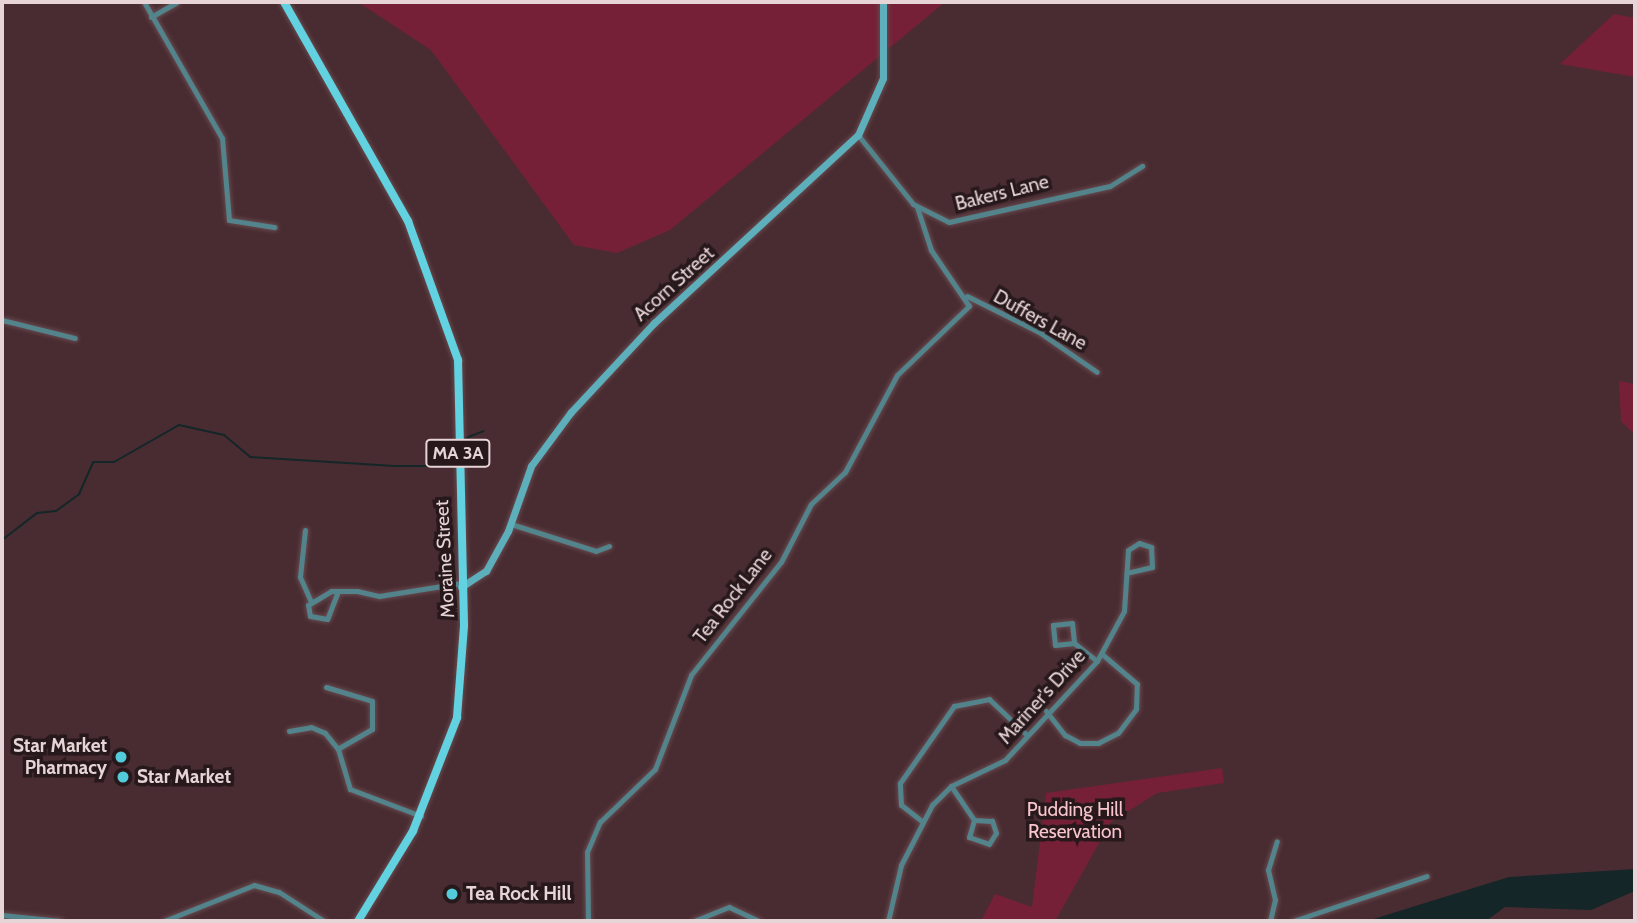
<!DOCTYPE html>
<style>
body{margin:0}
#map{position:relative;width:1637px;height:923px;overflow:hidden;background:#492c31;font-family:Cabin,sans-serif}
div>[style]{position:absolute}
[style*='--x']{left:calc(var(--x)*1px);top:calc(var(--y)*1px);width:calc(var(--w)*1px);rotate:calc(var(--a)*1deg)}
.green>*{inset:0;background:#762038}
.water>*{inset:0;background:#142628}
.stream>*{height:2px;margin:-1px;padding:0 1px;transform-origin:1px;border-radius:1px;background:#142628}
.roads{filter:drop-shadow(0 0 2px #654a4f) drop-shadow(0 0 2px #654a4f)}
.street>*{height:5px;margin:-2.5px;padding:0 2.5px;transform-origin:2.5px;border-radius:2.5px;background:#53848b}
.secondary>*{height:7px;margin:-3.5px;padding:0 3.5px;transform-origin:3.5px;border-radius:3.5px;background:#5db0bb}
.primary>*{height:8px;margin:-4px;padding:0 4px;transform-origin:4px;border-radius:4px;background:#63d2e0}
.dots>*{width:19px;height:19px;translate:-50% -50%;box-sizing:border-box;border:4px solid #27191b;border-radius:50%}
span{translate:-50% -50%;white-space:nowrap;text-align:center;line-height:1.15;-webkit-text-stroke:7px #27191b;paint-order:stroke}
.shield-label span{padding:2px 5px;background:#27191b;border:2px solid;border-radius:5px;-webkit-text-stroke-width:0}
.shield-label{font-size:18px;color:#e7d4d6;font-weight:700}
.street-label{font-size:19px;color:#e7d4d6}
.poi-label{font-size:19px;color:#e7d4d6;font-weight:700}
.right{translate:-100% -50%;text-align:right}
.left{translate:0 -50%;text-align:left}
.park-label{font-size:19px;color:#f9c5cd}
.frame{position:absolute;inset:0;border:4px solid #e7d4d6;pointer-events:none}
</style>
<div id="map">
<div class="green">
<i style="clip-path:polygon(358px 2px,945px 2px,670px 230px,617px 253px,574px 245px,431px 50px)"></i>
<i style="clip-path:polygon(1614px 14px,1635px 18px,1635px 77px,1560px 64px)"></i>
<i style="clip-path:polygon(1619px 381px,1635px 384px,1635px 435px,1621px 421px)"></i>
<i style="clip-path:polygon(1222px 768px,1224px 783px,1157px 793px,1111px 822px,1055px 921px,981px 921px,995px 894px,1032px 907px,1046px 793px)"></i>
</div>
<div class="water">
<i style="clip-path:polygon(1635px 869px,1635px 891px,1591px 910px,1505px 907px,1486px 921px,1367px 921px,1509px 877px)"></i>
</div>
<div class="stream">
<i style="--x:463;--y:439;--w:22;--a:-21"></i>
<i style="--x:2;--y:540;--w:44;--a:-37.6"></i>
<i style="--x:37;--y:513;--w:19;--a:-6"></i>
<i style="--x:56;--y:511;--w:29;--a:-36"></i>
<i style="--x:79;--y:494;--w:35;--a:-66"></i>
<i style="--x:93;--y:462;--w:21;--a:0"></i>
<i style="--x:114;--y:462;--w:75;--a:-29.6"></i>
<i style="--x:179;--y:425;--w:46;--a:12.5"></i>
<i style="--x:224;--y:435;--w:34;--a:40"></i>
<i style="--x:250;--y:457;--w:145;--a:3.6"></i>
<i style="--x:395;--y:466;--w:55;--a:0"></i>
<i style="--x:450;--y:466;--w:26;--a:-88"></i>
</div>
<div class="roads">
<div class="street">
<i style="--x:144;--y:2;--w:157;--a:60.2"></i>
<i style="--x:222;--y:138;--w:82;--a:85.1"></i>
<i style="--x:229;--y:220;--w:46;--a:8.8"></i>
<i style="--x:151;--y:17;--w:30;--a:-30"></i>
<i style="--x:858;--y:135;--w:88;--a:51.4"></i>
<i style="--x:913;--y:204;--w:40;--a:26.6"></i>
<i style="--x:949;--y:222;--w:165;--a:-12.6"></i>
<i style="--x:1110;--y:186;--w:38;--a:-32"></i>
<i style="--x:967;--y:296;--w:80;--a:26.6"></i>
<i style="--x:1039;--y:332;--w:70;--a:34.6"></i>
<i style="--x:2;--y:320;--w:75;--a:13.9"></i>
<i style="--x:511;--y:524;--w:89;--a:17.6"></i>
<i style="--x:596;--y:551;--w:14;--a:-21"></i>
<i style="--x:305;--y:530;--w:47;--a:96.1"></i>
<i style="--x:300;--y:577;--w:27;--a:66"></i>
<i style="--x:338;--y:591;--w:30;--a:111"></i>
<i style="--x:327;--y:619;--w:17;--a:-170"></i>
<i style="--x:310;--y:616;--w:11;--a:-100"></i>
<i style="--x:308;--y:605;--w:27;--a:-31"></i>
<i style="--x:331;--y:591;--w:26;--a:0"></i>
<i style="--x:357;--y:591;--w:23;--a:13"></i>
<i style="--x:379;--y:596;--w:83;--a:-9"></i>
<i style="--x:1074;--y:643;--w:19;--a:174"></i>
<i style="--x:1055;--y:645;--w:20;--a:-96"></i>
<i style="--x:1053;--y:625;--w:19;--a:-6"></i>
<i style="--x:1072;--y:623;--w:20;--a:84"></i>
<i style="--x:1074;--y:643;--w:29;--a:38"></i>
<i style="--x:326;--y:687;--w:48;--a:16.9"></i>
<i style="--x:372;--y:701;--w:28;--a:90"></i>
<i style="--x:372;--y:729;--w:39;--a:150"></i>
<i style="--x:1046;--y:711;--w:31;--a:52"></i>
<i style="--x:1065;--y:735;--w:17;--a:28"></i>
<i style="--x:1080;--y:743;--w:18;--a:0"></i>
<i style="--x:1098;--y:743;--w:22;--a:-27"></i>
<i style="--x:1118;--y:733;--w:30;--a:-53"></i>
<i style="--x:1136;--y:709;--w:25;--a:-88"></i>
<i style="--x:1137;--y:684;--w:46;--a:-139.4"></i>
<i style="--x:289;--y:731;--w:22;--a:-10"></i>
<i style="--x:311;--y:727;--w:15;--a:23"></i>
<i style="--x:325;--y:733;--w:21;--a:51"></i>
<i style="--x:338;--y:749;--w:42;--a:73.3"></i>
<i style="--x:350;--y:789;--w:76;--a:20.8"></i>
<i style="--x:951;--y:786;--w:41;--a:55.9"></i>
<i style="--x:974;--y:820;--w:18;--a:106"></i>
<i style="--x:969;--y:837;--w:21;--a:19"></i>
<i style="--x:989;--y:844;--w:13;--a:-58"></i>
<i style="--x:996;--y:833;--w:13;--a:-108"></i>
<i style="--x:992;--y:821;--w:18;--a:-177"></i>
<i style="--x:923;--y:822;--w:28;--a:-142"></i>
<i style="--x:901;--y:805;--w:22;--a:-93"></i>
<i style="--x:900;--y:783;--w:94;--a:-55"></i>
<i style="--x:954;--y:706;--w:36;--a:-11"></i>
<i style="--x:989;--y:699;--w:52;--a:43.5"></i>
<i style="--x:2;--y:915;--w:59;--a:5.8"></i>
<i style="--x:164;--y:921;--w:97;--a:-21.8"></i>
<i style="--x:254;--y:885;--w:26;--a:16"></i>
<i style="--x:279;--y:892;--w:54;--a:32.8"></i>
<i style="--x:588;--y:921;--w:69;--a:-90.8"></i>
<i style="--x:587;--y:852;--w:33;--a:-67"></i>
<i style="--x:600;--y:822;--w:76;--a:-43.9"></i>
<i style="--x:655;--y:769;--w:101;--a:-69"></i>
<i style="--x:691;--y:675;--w:144;--a:-51.5"></i>
<i style="--x:781;--y:562;--w:65;--a:-62.7"></i>
<i style="--x:811;--y:504;--w:47;--a:-43.3"></i>
<i style="--x:845;--y:472;--w:110;--a:-61.8"></i>
<i style="--x:897;--y:375;--w:100;--a:-43.8"></i>
<i style="--x:969;--y:306;--w:68;--a:-124.2"></i>
<i style="--x:931;--y:250;--w:45;--a:-108"></i>
<i style="--x:694;--y:921;--w:38;--a:-22"></i>
<i style="--x:729;--y:907;--w:33;--a:25"></i>
<i style="--x:888;--y:921;--w:57;--a:-76.9"></i>
<i style="--x:901;--y:865;--w:68;--a:-62.7"></i>
<i style="--x:932;--y:805;--w:27;--a:-45"></i>
<i style="--x:951;--y:786;--w:60;--a:-25.7"></i>
<i style="--x:1005;--y:760;--w:135;--a:-47.1"></i>
<i style="--x:1097;--y:661;--w:57;--a:-61.6"></i>
<i style="--x:1124;--y:611;--w:61;--a:-86.2"></i>
<i style="--x:1128;--y:550;--w:13;--a:-32"></i>
<i style="--x:1139;--y:543;--w:13;--a:18"></i>
<i style="--x:1151;--y:547;--w:20;--a:87"></i>
<i style="--x:1152;--y:567;--w:26;--a:167"></i>
<i style="--x:1270;--y:921;--w:22;--a:-77"></i>
<i style="--x:1275;--y:900;--w:31;--a:-103"></i>
<i style="--x:1268;--y:870;--w:30;--a:-73"></i>
<i style="--x:1293;--y:921;--w:141;--a:-18.6"></i>
</div>
<div class="secondary">
<i style="--x:461;--y:587;--w:30;--a:-33"></i>
<i style="--x:486;--y:571;--w:46;--a:-61.2"></i>
<i style="--x:508;--y:531;--w:69;--a:-70.5"></i>
<i style="--x:531;--y:466;--w:67;--a:-53.5"></i>
<i style="--x:571;--y:412;--w:122;--a:-47"></i>
<i style="--x:654;--y:323;--w:277;--a:-42.7"></i>
<i style="--x:858;--y:135;--w:62;--a:-66.3"></i>
<i style="--x:883;--y:78;--w:76;--a:-90"></i>
</div>
<div class="primary">
<i style="--x:284;--y:2;--w:252;--a:60.5"></i>
<i style="--x:408;--y:221;--w:148;--a:70.2"></i>
<i style="--x:458;--y:360;--w:266;--a:88.7"></i>
<i style="--x:464;--y:626;--w:92;--a:94.4"></i>
<i style="--x:457;--y:718;--w:121;--a:111.3"></i>
<i style="--x:413;--y:831;--w:105;--a:121.4"></i>
</div>
</div>
<div class="dots">
<i style="left:121px;top:757px;background:#53cbda"></i>
<i style="left:123px;top:777px;background:#53cbda"></i>
<i style="left:452px;top:894px;background:#53cbda"></i>
</div>
<div class="shield-label">
<span style="left:458px;top:453px">MA 3A</span>
</div>
<div class="street-label">
<span style="left:1002px;top:193px;rotate:-14deg">Bakers Lane</span>
<span style="left:674px;top:284px;rotate:-42deg">Acorn Street</span>
<span style="left:1040px;top:320px;rotate:29deg">Duffers Lane</span>
<span style="left:445px;top:559px;rotate:-93deg">Moraine Street</span>
<span style="left:733px;top:596px;rotate:-52deg">Tea Rock Lane</span>
<span style="left:1042px;top:697px;rotate:-48deg">Mariner's Drive</span>
</div>
<div class="poi-label">
<span class="right" style="left:107px;top:757px">Star Market<br>Pharmacy</span>
<span class="left" style="left:137px;top:777px">Star Market</span>
<span class="left" style="left:466px;top:894px">Tea Rock Hill</span>
</div>
<div class="park-label">
<span style="left:1075px;top:821px">Pudding Hill<br>Reservation</span>
</div>
<div class="frame"></div>
</div>
